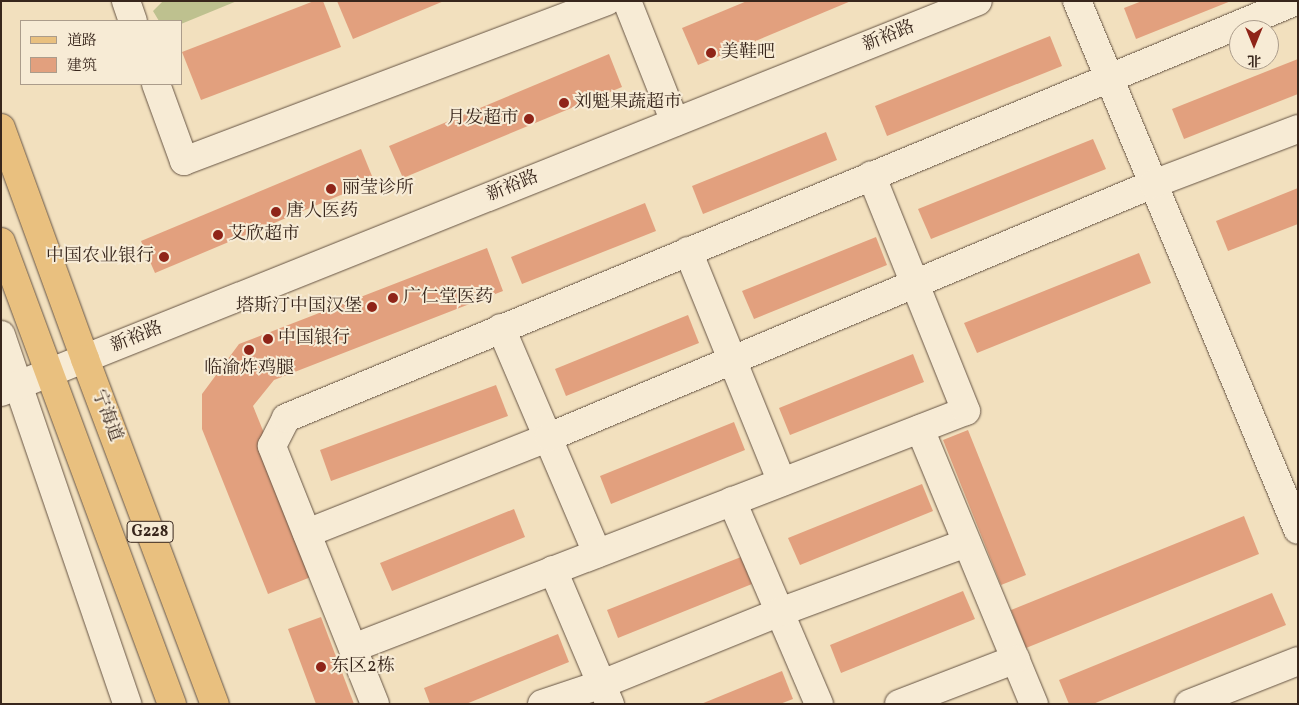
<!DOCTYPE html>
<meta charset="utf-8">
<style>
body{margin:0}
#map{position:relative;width:1299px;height:705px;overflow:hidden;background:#f2e0be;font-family:Vollkorn,"Noto Serif SC",serif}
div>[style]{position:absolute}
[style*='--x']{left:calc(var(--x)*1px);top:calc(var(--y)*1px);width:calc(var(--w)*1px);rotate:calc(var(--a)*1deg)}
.green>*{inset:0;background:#bec18f}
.building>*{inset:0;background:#e2a07e}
.roads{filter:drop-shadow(0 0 1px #665444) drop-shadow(0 0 1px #665444)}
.minor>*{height:28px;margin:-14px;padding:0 14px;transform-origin:14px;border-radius:14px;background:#f7ebd5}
.major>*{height:28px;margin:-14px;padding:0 14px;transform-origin:14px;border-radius:14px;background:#e9c07f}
.dots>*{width:14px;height:14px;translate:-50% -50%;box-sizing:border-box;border:2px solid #f7ebd5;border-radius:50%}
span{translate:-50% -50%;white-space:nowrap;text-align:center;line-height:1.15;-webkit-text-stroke:4px #f7ebd5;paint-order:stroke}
.shield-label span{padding:1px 4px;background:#f7ebd5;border:1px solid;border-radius:4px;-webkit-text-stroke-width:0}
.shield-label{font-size:16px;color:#38261c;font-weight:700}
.street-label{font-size:18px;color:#38261c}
.poi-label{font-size:18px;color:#38261c}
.left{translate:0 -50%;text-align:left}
.right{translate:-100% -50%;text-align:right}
.frame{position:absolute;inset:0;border:2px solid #38261c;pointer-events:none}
.legend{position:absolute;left:20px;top:20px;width:162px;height:65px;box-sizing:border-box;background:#f7ebd5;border:1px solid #ab9c8b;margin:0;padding:6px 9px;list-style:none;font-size:15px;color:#38261c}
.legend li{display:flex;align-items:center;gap:10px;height:25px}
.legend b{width:25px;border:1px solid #ab9c8b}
.north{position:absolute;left:1229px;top:20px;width:50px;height:50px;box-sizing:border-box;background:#f7ebd5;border:1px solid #ab9c8b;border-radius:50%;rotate:180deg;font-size:14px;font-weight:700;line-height:20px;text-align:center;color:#38261c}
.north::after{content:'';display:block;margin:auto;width:18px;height:22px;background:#8f2418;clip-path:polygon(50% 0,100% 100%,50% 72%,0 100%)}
</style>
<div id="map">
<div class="green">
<i style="clip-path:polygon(163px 1px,237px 1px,181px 24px,181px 21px,159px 21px,153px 11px)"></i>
</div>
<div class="building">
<i style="clip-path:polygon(314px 1px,323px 1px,341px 47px,201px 100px,182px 52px)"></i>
<i style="clip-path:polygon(337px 1px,444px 1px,353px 39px)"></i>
<i style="clip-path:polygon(747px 1px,851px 1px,698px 65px,682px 28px)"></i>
<i style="clip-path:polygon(1142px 1px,1231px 1px,1136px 39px,1124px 8px)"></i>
<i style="clip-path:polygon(1050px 36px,1062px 66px,887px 136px,875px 106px)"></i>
<i style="clip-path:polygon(609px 54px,622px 87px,403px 178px,389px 146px)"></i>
<i style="clip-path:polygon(1298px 59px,1298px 94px,1184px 139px,1172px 109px)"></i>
<i style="clip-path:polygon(826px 132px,837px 160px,703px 214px,692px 186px)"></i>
<i style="clip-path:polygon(1093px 139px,1106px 169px,931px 239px,918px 209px)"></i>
<i style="clip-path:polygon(361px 149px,374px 181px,155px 273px,141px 241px)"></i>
<i style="clip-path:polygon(1298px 188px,1298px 224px,1228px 251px,1216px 221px)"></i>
<i style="clip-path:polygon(645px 203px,656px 231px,522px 284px,511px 257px)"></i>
<i style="clip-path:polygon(876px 237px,887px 265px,754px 319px,742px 291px)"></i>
<i style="clip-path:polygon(487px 248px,503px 291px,274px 380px,253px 406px,321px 573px,268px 594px,202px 429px,202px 394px,239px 344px)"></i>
<i style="clip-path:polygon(1139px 253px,1151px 283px,977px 353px,964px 323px)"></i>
<i style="clip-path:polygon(688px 315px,699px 343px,566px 396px,555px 369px)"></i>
<i style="clip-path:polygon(913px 354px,924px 382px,790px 435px,779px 408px)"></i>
<i style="clip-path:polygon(496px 385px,508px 416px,331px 481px,320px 450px)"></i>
<i style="clip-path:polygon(734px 422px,745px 450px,611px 504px,600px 476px)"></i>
<i style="clip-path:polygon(968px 430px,1026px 575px,1001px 585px,943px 440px)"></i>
<i style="clip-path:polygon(922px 484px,933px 511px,800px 565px,788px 538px)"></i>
<i style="clip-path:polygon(514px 509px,525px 537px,392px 591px,380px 563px)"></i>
<i style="clip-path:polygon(1244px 516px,1259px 554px,1026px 648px,1011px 610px)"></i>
<i style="clip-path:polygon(741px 557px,752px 584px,618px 638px,607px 610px)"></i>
<i style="clip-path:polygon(963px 591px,975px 619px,841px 673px,830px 645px)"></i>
<i style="clip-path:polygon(1272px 593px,1286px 625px,1093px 704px,1069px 704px,1059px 680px)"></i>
<i style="clip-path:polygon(321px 617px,354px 704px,316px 704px,288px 629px)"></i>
<i style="clip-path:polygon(558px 634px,569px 662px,466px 704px,430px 704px,424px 688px)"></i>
<i style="clip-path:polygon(782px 671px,793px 699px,780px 704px,701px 704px)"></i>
</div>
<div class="roads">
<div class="minor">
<i style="--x:126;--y:1;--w:21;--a:71"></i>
<i style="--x:627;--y:1;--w:130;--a:68.4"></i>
<i style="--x:1077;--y:1;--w:573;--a:67.33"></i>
<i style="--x:156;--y:84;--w:82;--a:70"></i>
<i style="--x:184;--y:161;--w:452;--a:-20.7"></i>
<i style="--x:688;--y:251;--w:249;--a:67.9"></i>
<i style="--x:501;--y:328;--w:245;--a:66.9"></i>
<i style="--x:1;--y:335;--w:390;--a:71.1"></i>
<i style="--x:1;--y:392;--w:1052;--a:-21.81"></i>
<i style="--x:920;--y:429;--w:298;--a:67.5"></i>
<i style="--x:732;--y:501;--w:221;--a:66.8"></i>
<i style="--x:307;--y:533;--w:260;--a:-21.6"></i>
<i style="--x:549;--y:437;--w:655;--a:-22.73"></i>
<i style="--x:1153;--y:184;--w:155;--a:-20.8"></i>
<i style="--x:553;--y:570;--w:146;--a:67"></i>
<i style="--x:353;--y:648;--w:657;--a:-21.14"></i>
<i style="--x:966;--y:411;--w:254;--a:-111.9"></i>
<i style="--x:375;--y:704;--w:278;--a:-111.8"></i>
<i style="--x:272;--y:446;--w:31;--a:-63"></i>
<i style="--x:286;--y:418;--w:1093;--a:-22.43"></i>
<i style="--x:542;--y:704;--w:63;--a:-18.4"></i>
<i style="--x:602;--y:684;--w:192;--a:-22"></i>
<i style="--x:780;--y:612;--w:199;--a:-20.3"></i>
<i style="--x:899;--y:704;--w:125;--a:-21"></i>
<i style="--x:1189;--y:704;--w:117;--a:-21.5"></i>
</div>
<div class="major">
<i style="--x:1;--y:128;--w:246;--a:70"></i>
<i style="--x:85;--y:359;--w:369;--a:69.4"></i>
<i style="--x:1;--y:242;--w:493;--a:69.7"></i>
</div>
</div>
<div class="dots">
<i style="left:711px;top:53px;background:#8f2418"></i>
<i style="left:564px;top:103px;background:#8f2418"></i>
<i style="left:529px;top:119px;background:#8f2418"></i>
<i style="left:331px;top:189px;background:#8f2418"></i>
<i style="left:276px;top:212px;background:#8f2418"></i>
<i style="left:218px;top:235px;background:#8f2418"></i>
<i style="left:164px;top:257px;background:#8f2418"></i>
<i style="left:393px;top:298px;background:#8f2418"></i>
<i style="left:372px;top:307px;background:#8f2418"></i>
<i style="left:268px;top:339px;background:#8f2418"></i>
<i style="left:249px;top:350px;background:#8f2418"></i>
<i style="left:321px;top:667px;background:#8f2418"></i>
</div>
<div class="shield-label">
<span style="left:150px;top:532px">G228</span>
</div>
<div class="street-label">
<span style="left:889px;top:37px;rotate:-22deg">新裕路</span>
<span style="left:513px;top:187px;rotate:-22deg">新裕路</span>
<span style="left:137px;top:338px;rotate:-22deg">新裕路</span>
<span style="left:106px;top:416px;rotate:69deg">宁海道</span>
</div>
<div class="poi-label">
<span class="left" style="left:721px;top:53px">美鞋吧</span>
<span class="left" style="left:574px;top:103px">刘魁果蔬超市</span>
<span class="right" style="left:519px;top:119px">月发超市</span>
<span class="left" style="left:342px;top:189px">丽莹诊所</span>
<span class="left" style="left:286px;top:212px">唐人医药</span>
<span class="left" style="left:228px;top:235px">艾欣超市</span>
<span class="right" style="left:154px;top:257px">中国农业银行</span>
<span class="left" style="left:403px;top:298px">广仁堂医药</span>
<span class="right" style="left:362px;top:307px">塔斯汀中国汉堡</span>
<span class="left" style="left:278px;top:339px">中国银行</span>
<span style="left:249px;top:369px">临渝炸鸡腿</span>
<span class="left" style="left:331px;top:667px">东区2栋</span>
</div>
<div class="frame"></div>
<ul class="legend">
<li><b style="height:6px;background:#e9c07f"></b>道路</li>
<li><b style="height:14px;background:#e2a07e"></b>建筑</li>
</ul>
<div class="north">北</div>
</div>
